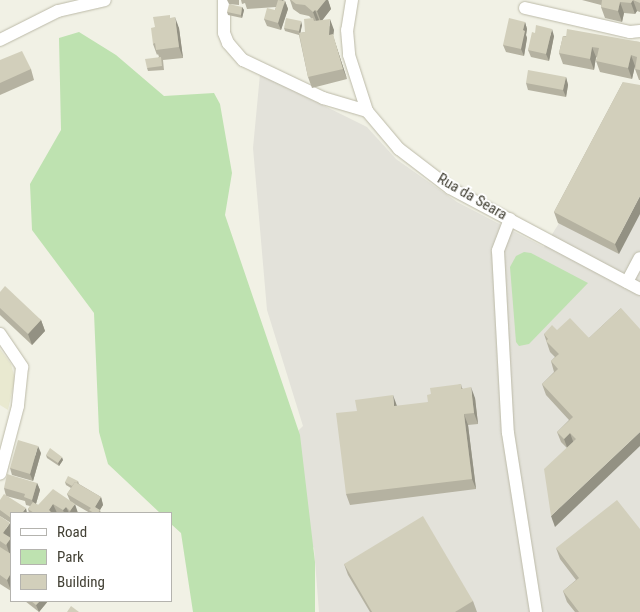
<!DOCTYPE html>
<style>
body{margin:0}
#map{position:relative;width:640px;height:612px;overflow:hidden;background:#f1f1e5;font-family:"Roboto Condensed",sans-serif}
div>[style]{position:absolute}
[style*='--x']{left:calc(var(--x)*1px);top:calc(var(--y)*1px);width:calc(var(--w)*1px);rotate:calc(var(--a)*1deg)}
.industrial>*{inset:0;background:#e3e2da}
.education>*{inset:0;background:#e9e9d0}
.green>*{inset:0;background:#bee2b0}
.roads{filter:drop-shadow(0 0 1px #bcbaa8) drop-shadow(0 0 1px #bcbaa8)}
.minor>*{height:12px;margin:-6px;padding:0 6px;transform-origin:6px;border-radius:6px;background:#fff}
.wall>*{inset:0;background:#b5b2a1}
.shaded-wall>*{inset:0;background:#939183}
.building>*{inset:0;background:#d2cfbb}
span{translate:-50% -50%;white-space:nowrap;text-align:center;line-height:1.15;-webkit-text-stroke:4px #fff;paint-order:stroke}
.street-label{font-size:15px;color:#434135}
.legend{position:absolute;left:10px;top:512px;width:162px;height:90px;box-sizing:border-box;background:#fff;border:1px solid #b4b3ae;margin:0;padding:6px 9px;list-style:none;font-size:15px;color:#434135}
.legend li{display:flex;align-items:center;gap:10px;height:25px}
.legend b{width:25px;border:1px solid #b4b3ae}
</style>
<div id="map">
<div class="industrial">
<i style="clip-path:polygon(260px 74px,367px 127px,396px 159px,457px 202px,544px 247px,640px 95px,640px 612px,319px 612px,314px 548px,259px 494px,261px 467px,303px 426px,267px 310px,253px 148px)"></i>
</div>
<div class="education">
<i style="clip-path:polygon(0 349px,11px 364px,15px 379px,8px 410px,0 405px)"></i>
</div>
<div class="green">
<i style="clip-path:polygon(79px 32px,116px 55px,164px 96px,214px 93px,220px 104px,232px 173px,225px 215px,300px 435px,315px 562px,315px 612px,193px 612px,181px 533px,171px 524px,171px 513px,160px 513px,108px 464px,99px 432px,94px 313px,32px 230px,30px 184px,61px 130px,59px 38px)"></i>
<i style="clip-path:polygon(524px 252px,531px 253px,588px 283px,529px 344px,519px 346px,516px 342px,510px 267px,516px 256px)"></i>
</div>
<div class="roads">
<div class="minor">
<i style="--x:224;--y:0;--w:33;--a:90"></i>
<i style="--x:224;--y:33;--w:11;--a:68"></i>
<i style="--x:228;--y:43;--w:23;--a:49"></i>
<i style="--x:243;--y:60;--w:89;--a:25.4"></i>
<i style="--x:323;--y:98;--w:46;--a:16.5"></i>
<i style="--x:352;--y:0;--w:30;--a:99"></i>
<i style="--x:347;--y:30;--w:25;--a:85"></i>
<i style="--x:349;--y:55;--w:59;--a:72.2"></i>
<i style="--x:367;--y:111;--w:50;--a:49.9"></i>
<i style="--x:399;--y:149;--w:64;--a:37.4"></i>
<i style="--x:450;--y:188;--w:215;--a:28"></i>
<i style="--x:525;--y:8;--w:108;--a:12.9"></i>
<i style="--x:630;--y:32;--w:10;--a:-6"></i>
<i style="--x:0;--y:40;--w:65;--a:-26.6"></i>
<i style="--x:58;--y:11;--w:48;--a:-13.2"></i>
<i style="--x:510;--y:219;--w:34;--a:111"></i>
<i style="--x:498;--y:251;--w:182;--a:86.9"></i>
<i style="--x:508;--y:433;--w:181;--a:81.1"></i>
<i style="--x:627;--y:282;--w:27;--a:-62"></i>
<i style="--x:0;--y:334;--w:40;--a:56"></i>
<i style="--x:22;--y:367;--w:39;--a:96"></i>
<i style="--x:18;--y:406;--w:70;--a:104.8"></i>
</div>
</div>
<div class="wall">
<i style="clip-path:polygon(227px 0,239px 0,239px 5px,229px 4px)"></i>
<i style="clip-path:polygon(241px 0,283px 0,285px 1px,288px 9px,281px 30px,267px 26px,264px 19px,275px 10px,276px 7px,247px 9px,245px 3px,242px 4px)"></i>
<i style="clip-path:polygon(290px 0,328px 0,331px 9px,322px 20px,334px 30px,333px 36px,347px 79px,312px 88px,308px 77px,299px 35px,285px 31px,284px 28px,302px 25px,300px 33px,305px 32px,312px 19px,309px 16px,300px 14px,293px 9px)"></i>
<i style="clip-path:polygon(582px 0,640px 0,640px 12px,637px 11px,635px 14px,624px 13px,622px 22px,605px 18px,601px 7px,601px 5px)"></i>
<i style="clip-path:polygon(242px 7px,244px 10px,242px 18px,228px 15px,227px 12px)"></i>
<i style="clip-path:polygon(171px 18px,179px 28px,183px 58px,163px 60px,164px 70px,148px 71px,147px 68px,159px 57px,158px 54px,157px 55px,153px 44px,155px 27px)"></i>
<i style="clip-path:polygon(525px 22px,527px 29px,526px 35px,527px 38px,524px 56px,506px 52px,503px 45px)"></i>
<i style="clip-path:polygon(535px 33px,554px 36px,549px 61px,531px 57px,528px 50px)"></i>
<i style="clip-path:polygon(563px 36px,640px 42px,640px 80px,639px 80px,635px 69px,635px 66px,632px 79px,600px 72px,596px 61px,597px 58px,596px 57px,594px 70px,563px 64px,559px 53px)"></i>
<i style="clip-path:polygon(0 60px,31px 69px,34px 80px,0 95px)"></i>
<i style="clip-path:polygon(566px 77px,568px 85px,566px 97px,528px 90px,526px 83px)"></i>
<i style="clip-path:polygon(623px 82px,619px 254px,558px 223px,554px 212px)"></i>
<i style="clip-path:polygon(0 292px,41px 320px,45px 331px,32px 345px,0 315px)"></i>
<i style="clip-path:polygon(621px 308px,555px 527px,567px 448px,561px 442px,557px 432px,569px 420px,546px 395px,542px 384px,554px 372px,551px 361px,555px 357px,550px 352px,544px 334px,557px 330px,589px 338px)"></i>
<i style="clip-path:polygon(461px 384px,462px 388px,475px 398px,478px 424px,468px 425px,476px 489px,350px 505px,346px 494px,428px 402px,431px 394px)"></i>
<i style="clip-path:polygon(41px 453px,33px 481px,12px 475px,10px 468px)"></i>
<i style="clip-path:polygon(46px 455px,63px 460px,59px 466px,47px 458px)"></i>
<i style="clip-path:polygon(78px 481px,79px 484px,101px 497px,103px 505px,100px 510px,101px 513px,90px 513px,71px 502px,78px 513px,29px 513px,28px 509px,30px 506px,26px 505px,25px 501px,6px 496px,4px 488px,37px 483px,40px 490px,36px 504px,38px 505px,70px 501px,67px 494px,71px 488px,66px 485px,65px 482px)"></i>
<i style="clip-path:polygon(0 500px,11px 513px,11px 523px,0 516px)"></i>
<i style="clip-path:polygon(0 516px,11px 539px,11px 591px,0 584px)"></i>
<i style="clip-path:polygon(556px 548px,640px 612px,575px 612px,567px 602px,563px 591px,576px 580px,560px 559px)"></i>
<i style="clip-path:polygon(344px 564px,473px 601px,477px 612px,370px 612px,348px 575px)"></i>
<i style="clip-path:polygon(25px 601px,48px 601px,39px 612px)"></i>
</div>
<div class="shaded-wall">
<i style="clip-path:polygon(282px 0,283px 0,284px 5px,285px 1px,288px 9px,281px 30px,278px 23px)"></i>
<i style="clip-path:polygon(324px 0,328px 0,331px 9px,321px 22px,317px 11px)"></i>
<i style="clip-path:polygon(633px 0,637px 11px,635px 14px,631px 3px)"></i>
<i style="clip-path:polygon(620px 2px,624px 13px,622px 22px,618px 11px)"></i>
<i style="clip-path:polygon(242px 7px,244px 10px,242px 18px,241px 15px)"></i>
<i style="clip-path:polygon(315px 10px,319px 20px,317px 23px,313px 12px)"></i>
<i style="clip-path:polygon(175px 17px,179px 28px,183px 58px,179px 47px)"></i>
<i style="clip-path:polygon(330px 19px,334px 30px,333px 36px,347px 79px,329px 35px)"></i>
<i style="clip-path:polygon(301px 21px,302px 25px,300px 35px,299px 31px)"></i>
<i style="clip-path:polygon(525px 22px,527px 29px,526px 35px,527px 38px,524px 56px,521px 49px,523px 30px)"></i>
<i style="clip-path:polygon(552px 29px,554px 36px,549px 61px,546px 54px)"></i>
<i style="clip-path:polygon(592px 47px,596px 57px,594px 70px,590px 59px)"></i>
<i style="clip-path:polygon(631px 55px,635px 66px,632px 79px,628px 68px)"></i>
<i style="clip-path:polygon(566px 77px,568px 85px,566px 97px,563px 90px)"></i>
<i style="clip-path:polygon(640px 196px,640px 214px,619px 254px,615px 244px)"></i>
<i style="clip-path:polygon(41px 320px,45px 331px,32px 345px,28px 334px)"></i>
<i style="clip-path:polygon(471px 387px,475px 398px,478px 424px,474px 413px)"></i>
<i style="clip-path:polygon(393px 395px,397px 406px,394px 406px)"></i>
<i style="clip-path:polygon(464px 414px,468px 425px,476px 489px,472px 479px)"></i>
<i style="clip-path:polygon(640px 432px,640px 446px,555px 527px,551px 516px)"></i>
<i style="clip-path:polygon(570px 433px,574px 444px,568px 450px,564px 439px)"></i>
<i style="clip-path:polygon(38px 446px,41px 453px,33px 481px,30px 474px)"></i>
<i style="clip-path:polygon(62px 457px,63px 460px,59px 466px,58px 463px)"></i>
<i style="clip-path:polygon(37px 483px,40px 490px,35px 507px,32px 500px)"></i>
<i style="clip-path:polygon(101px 497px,103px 505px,98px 513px,95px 507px)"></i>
<i style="clip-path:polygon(53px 504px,57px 513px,51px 513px,49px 510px)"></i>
<i style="clip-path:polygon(75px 504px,78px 513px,71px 513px,70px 511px)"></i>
<i style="clip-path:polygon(66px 507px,69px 513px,64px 513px,63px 510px)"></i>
<i style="clip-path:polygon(26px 508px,27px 513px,22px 513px)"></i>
<i style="clip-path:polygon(10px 523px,11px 526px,11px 555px,10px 556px,3px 533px)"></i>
<i style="clip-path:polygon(11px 573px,11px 591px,7px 580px)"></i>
<i style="clip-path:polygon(40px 601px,48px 601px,39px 612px,36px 605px)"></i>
</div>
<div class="building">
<i style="clip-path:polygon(278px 0,285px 1px,278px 23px,264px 19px,267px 8px,275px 10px)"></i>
<i style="clip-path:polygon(291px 0,326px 0,317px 11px,315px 10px,313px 12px,305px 5px,296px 4px)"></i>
<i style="clip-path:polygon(602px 0,640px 0,640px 3px,633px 0,631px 3px,620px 2px,618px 11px,601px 7px)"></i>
<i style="clip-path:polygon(229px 4px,242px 7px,241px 15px,227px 12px)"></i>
<i style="clip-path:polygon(170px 15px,170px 18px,175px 17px,179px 47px,156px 50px,155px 43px,153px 44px,151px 28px,155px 27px,153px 17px)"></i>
<i style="clip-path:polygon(286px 18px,301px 21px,299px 31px,284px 28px)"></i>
<i style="clip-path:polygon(313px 18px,314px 21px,330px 19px,329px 35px,333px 34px,343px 69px,308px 77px,299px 33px,305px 32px,304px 19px)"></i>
<i style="clip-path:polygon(509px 18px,525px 22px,523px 30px,525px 31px,521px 49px,503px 45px)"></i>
<i style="clip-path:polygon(536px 25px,552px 29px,546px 54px,528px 50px,532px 32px,535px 33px)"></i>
<i style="clip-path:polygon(567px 29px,640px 42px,640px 70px,635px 69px,637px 57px,631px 55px,628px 68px,596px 61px,599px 48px,592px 47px,590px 59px,559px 53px,563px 36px,566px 37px)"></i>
<i style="clip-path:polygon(22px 51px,31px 69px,0 83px,0 60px)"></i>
<i style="clip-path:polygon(161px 57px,162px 66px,147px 68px,145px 59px)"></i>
<i style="clip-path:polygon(528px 70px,566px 77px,563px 90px,526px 83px)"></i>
<i style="clip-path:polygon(623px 82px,640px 85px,640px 196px,615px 244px,554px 212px)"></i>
<i style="clip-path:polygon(5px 286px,41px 320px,28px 334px,0 308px,0 292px)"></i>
<i style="clip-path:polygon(621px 308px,640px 329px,640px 432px,551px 516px,544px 469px,576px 439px,570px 433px,564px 439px,557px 432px,573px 417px,542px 384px,558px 369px,551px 361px,559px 354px,546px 341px,548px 339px,544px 334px,552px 325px,557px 330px,570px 318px,589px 338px)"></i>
<i style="clip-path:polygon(461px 384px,461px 389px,471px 387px,474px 413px,464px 414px,472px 479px,346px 494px,336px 413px,357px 411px,355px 400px,393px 395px,394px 406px,428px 402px,427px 395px,431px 394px,430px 388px)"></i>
<i style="clip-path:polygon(18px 440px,38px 446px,30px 474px,10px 468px)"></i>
<i style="clip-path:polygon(50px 448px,62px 457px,58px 463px,46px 455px)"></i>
<i style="clip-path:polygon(7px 474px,37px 483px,32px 500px,24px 497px,25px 494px,4px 488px)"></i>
<i style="clip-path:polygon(68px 476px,78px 481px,77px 483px,75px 482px,72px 486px,65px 482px)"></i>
<i style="clip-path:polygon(75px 482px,101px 497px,95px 507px,100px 510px,98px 513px,94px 513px,89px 510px,91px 508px,67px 494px)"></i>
<i style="clip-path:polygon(53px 489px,75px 504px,70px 511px,66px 507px,63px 510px,53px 504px,49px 510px,52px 513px,34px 513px,28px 509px,33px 502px,38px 505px)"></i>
<i style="clip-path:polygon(4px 494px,26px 508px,22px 513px,11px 513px,11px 518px,0 510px,0 500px)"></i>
<i style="clip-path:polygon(617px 500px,640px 529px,640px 612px,579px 612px,563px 591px,579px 578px,556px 548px)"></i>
<i style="clip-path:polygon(0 516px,10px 523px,3px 533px,11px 538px,6px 545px,0 541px)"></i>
<i style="clip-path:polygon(423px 516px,473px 601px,455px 612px,372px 612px,344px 564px)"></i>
<i style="clip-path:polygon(0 547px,11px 554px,11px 573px,7px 580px,0 575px)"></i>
<i style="clip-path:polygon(31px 601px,40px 601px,36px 605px)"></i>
<i style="clip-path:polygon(71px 606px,79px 612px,67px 612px)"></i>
</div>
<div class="street-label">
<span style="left:472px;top:197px;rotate:30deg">Rua da Seara</span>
</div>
<ul class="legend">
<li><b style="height:6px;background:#fff"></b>Road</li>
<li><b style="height:14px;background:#bee2b0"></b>Park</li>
<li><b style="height:14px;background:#d2cfbb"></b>Building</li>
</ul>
</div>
